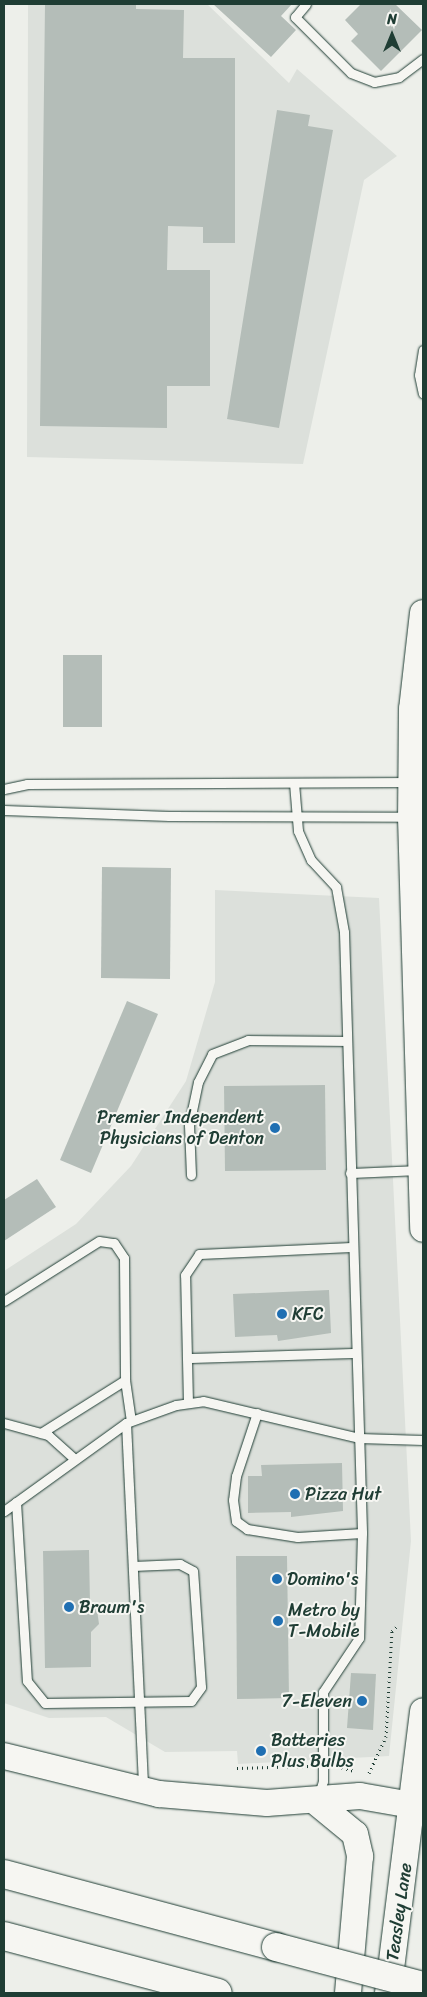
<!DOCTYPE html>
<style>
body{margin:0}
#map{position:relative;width:427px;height:1997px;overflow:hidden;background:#edefea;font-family:Sriracha,sans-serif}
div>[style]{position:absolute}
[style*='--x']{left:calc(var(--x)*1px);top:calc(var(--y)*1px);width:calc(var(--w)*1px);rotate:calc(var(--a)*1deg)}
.built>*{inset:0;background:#dce0db}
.building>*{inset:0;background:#b4bdb8}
.path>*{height:3px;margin-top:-1.5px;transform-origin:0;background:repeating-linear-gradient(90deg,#1f3d34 0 1px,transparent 0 5px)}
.roads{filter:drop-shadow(0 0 1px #1f3d34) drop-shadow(0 0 1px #1f3d34)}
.service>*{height:9px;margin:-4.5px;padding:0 4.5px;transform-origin:4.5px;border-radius:4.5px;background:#f6f6f2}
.secondary>*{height:26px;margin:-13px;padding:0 13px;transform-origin:13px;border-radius:13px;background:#f6f6f2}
.motorway>*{height:28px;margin:-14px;padding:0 14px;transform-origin:14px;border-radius:14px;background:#f6f6f2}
.bridges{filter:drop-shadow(0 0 1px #1f3d34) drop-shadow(0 0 1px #1f3d34)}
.motorway-bridge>*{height:28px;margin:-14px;padding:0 14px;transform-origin:14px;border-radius:14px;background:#f6f6f2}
.dots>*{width:14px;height:14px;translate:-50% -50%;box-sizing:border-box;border:2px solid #f6f6f2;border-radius:50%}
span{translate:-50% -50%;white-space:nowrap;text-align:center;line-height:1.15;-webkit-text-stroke:4px #f6f6f2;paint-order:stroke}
.poi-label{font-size:18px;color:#1f3d34}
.right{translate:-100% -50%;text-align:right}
.left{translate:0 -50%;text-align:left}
.street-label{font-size:18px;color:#1f3d34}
.frame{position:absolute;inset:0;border:5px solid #1f3d34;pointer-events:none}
.north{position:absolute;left:367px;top:10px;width:50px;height:50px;-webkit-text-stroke:4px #f6f6f2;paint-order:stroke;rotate:0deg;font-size:14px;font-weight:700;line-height:20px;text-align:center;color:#1f3d34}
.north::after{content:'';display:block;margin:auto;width:18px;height:22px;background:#1f3d34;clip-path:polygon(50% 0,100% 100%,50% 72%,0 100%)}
</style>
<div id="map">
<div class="built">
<i style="clip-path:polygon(28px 4px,207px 4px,289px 83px,297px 69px,397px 156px,364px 180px,303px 464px,27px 457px)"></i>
<i style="clip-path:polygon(215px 890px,379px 898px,411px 1541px,389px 1756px,238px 1764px,237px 1751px,165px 1752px,106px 1717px,49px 1718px,4px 1703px,4px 1271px,76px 1224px,131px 1166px,186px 1081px,215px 982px)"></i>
</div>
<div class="building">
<i style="clip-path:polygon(45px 4px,136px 4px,136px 9px,184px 10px,183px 58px,235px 58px,235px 243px,203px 243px,203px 227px,168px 226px,167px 270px,210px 270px,210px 386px,167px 386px,167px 428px,40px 426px)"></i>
<i style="clip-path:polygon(213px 4px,292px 4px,281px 16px,296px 30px,271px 57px)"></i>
<i style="clip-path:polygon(361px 4px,395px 4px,422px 30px,381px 71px,351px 41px,358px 34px,345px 20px)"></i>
<i style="clip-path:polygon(277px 110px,310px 115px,308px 126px,333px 130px,279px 428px,227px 419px)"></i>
<i style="clip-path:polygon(63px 655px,102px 655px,102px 727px,63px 727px)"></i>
<i style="clip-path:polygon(102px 867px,171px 868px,170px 979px,101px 978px)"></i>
<i style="clip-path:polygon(127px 1001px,158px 1014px,91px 1173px,60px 1160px)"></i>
<i style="clip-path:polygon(325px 1085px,326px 1170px,225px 1171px,224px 1086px)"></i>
<i style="clip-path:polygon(37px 1179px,56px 1207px,4px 1241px,4px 1200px)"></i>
<i style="clip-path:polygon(329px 1290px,331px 1333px,278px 1341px,277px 1335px,235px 1337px,233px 1294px)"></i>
<i style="clip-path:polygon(342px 1463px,343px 1511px,291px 1517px,291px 1512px,248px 1513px,248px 1476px,262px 1476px,261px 1465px)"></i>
<i style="clip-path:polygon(89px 1550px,90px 1604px,97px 1610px,99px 1624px,91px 1632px,91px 1667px,45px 1668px,43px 1551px)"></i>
<i style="clip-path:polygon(236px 1556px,287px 1556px,289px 1698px,237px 1699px)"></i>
<i style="clip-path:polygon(351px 1673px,376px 1674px,373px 1730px,347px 1728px)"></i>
</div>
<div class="path">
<i style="--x:337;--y:1766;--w:19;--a:16"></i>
<i style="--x:237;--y:1768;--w:72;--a:-1.6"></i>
<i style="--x:369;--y:1773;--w:40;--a:-65"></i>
<i style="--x:386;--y:1737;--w:106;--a:-86.8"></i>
<i style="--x:392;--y:1631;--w:7;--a:-45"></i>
</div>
<div class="roads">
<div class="service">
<i style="--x:306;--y:4;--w:17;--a:130"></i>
<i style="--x:295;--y:17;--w:79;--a:45"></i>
<i style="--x:351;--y:73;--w:25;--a:21"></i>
<i style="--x:374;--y:82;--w:25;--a:-11"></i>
<i style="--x:399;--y:77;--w:30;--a:-37"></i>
<i style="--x:423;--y:350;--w:25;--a:99"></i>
<i style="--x:419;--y:375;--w:19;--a:78"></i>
<i style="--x:294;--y:783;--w:48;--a:85.2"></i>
<i style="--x:298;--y:831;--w:32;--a:66"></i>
<i style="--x:311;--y:860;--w:37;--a:47"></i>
<i style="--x:336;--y:887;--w:46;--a:79.9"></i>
<i style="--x:344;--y:932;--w:601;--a:88.28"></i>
<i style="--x:362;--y:1533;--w:105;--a:91.6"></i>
<i style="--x:359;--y:1638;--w:65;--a:123.7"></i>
<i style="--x:323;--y:1692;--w:89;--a:90"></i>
<i style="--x:323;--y:1781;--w:17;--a:107"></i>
<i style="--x:4;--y:789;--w:24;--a:-12"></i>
<i style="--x:27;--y:784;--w:383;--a:-0.3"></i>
<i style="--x:4;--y:810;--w:165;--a:2.1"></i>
<i style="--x:169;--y:816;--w:239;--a:0.2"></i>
<i style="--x:350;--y:1173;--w:70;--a:-2.5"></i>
<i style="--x:191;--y:1175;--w:50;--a:-92.3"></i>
<i style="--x:189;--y:1125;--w:44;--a:-78.2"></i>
<i style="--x:198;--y:1082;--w:31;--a:-63"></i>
<i style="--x:212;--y:1054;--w:39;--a:-21"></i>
<i style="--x:248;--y:1040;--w:99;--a:0.6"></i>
<i style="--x:4;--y:1301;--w:112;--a:-32.3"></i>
<i style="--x:99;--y:1241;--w:15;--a:8"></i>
<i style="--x:114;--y:1243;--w:18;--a:56"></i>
<i style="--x:124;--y:1258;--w:122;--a:89.5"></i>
<i style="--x:125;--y:1380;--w:41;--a:81.7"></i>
<i style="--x:187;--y:1358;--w:169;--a:-1.7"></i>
<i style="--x:188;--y:1403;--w:128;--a:-91.3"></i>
<i style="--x:185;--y:1275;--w:25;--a:-56"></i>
<i style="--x:199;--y:1254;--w:153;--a:-2.6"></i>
<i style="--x:257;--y:1413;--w:66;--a:108.4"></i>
<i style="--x:236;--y:1476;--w:24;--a:97"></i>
<i style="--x:233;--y:1500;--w:21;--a:82"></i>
<i style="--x:236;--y:1521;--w:14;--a:36"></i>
<i style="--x:247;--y:1529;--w:51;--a:9.1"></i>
<i style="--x:297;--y:1537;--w:65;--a:-3.5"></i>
<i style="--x:4;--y:1423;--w:46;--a:15.3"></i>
<i style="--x:48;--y:1435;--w:36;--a:42"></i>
<i style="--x:126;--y:1423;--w:364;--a:87.3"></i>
<i style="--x:41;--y:1433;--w:99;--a:-32.2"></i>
<i style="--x:16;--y:1502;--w:179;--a:86.5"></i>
<i style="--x:27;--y:1681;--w:28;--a:51"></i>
<i style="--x:45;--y:1703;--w:146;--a:-0.8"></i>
<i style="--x:191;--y:1701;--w:17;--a:-54"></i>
<i style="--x:201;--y:1687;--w:116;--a:-93.9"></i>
<i style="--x:193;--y:1571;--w:15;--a:-152"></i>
<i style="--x:180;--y:1564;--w:47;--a:177.6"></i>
<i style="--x:4;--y:1511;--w:150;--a:-35.8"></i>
<i style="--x:126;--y:1423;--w:53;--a:-19.8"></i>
<i style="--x:176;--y:1405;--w:27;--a:-8"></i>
<i style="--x:203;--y:1401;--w:160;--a:13.3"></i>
<i style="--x:359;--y:1438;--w:64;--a:1.8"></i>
</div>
<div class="secondary">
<i style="--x:423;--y:613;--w:97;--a:96.5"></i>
<i style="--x:412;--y:709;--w:108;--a:90.5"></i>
<i style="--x:411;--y:817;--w:412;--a:88.3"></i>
<i style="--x:4;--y:1756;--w:160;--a:13.8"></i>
<i style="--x:159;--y:1794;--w:108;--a:4.8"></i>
<i style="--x:267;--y:1803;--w:93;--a:-4.3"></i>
<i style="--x:360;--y:1796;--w:64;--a:9.9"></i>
<i style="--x:316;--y:1802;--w:50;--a:39.4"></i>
<i style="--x:355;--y:1834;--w:23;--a:77"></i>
<i style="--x:360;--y:1856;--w:138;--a:95"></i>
<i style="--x:388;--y:1993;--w:284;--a:-82.9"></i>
</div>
<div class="motorway">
<i style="--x:4;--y:1874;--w:282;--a:15"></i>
<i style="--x:4;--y:1936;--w:221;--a:14.9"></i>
</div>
</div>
<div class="bridges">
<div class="motorway-bridge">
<i style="--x:276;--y:1947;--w:152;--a:14.9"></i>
</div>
</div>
<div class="dots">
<i style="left:275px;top:1128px;background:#1f6fb2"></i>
<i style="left:282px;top:1314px;background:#1f6fb2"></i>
<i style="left:295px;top:1494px;background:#1f6fb2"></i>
<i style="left:277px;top:1579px;background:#1f6fb2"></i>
<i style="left:69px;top:1607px;background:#1f6fb2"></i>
<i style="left:278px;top:1621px;background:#1f6fb2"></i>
<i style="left:362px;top:1701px;background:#1f6fb2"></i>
<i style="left:261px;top:1751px;background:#1f6fb2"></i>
</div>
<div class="poi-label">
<span class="right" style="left:264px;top:1128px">Premier Independent<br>Physicians of Denton</span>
<span class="left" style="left:292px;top:1314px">KFC</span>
<span class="left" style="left:305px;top:1494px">Pizza Hut</span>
<span class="left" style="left:287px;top:1579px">Domino's</span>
<span class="left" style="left:79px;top:1607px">Braum's</span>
<span class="left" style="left:288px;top:1621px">Metro by<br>T-Mobile</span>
<span class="right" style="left:352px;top:1701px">7-Eleven</span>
<span class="left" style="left:271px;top:1751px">Batteries<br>Plus Bulbs</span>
</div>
<div class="street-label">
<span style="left:399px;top:1912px;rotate:-82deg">Teasley Lane</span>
</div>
<div class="frame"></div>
<div class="north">N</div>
</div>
